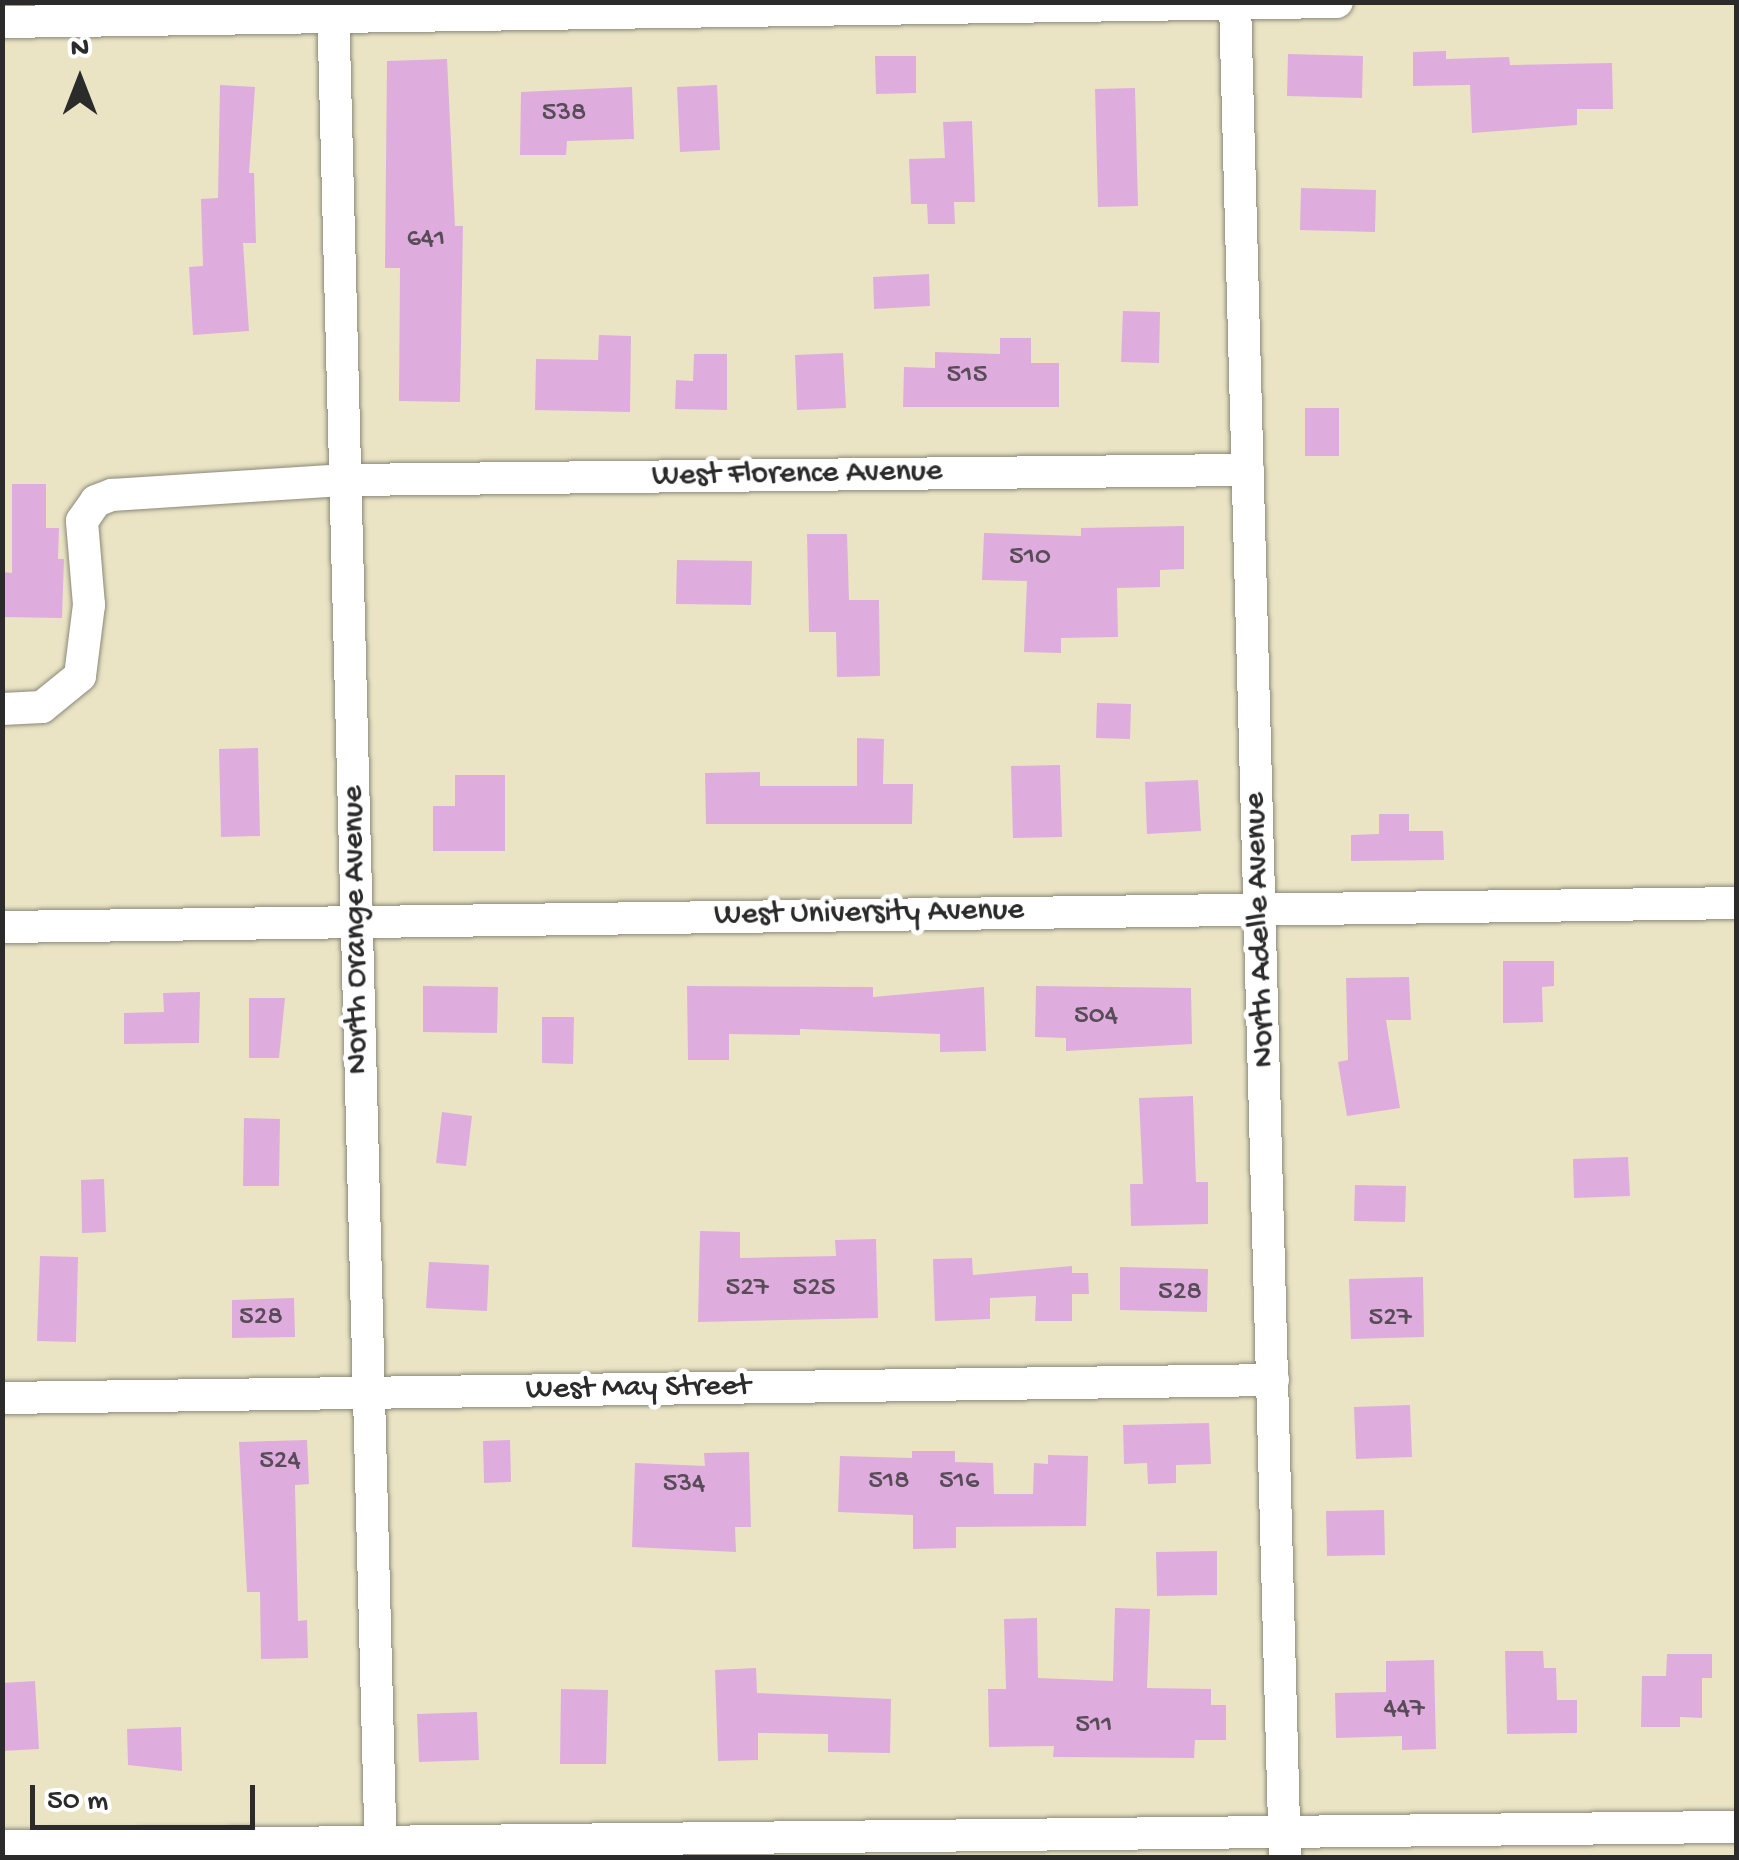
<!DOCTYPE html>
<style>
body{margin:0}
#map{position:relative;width:1739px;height:1860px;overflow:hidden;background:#eae4c5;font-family:"Gochi Hand",sans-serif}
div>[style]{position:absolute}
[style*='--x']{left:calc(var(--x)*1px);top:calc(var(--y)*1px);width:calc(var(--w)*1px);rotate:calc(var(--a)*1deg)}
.building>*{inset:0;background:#deaddd}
.roads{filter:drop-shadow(0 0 2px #8a8878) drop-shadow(0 0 2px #8a8878)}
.minor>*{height:32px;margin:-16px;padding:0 16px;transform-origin:16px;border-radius:16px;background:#fff}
span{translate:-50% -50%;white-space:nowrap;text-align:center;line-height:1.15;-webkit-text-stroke:10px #fff;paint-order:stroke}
.number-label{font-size:28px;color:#584c58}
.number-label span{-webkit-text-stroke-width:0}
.street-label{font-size:32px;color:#2b2b2b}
.frame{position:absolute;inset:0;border:5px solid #2b2b2b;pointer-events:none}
.north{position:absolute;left:30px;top:30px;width:100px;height:100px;-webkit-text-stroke:8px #fff;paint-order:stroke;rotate:0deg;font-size:28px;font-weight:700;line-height:40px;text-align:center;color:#2b2b2b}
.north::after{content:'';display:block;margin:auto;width:35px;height:45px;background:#2b2b2b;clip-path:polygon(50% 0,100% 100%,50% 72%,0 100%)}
.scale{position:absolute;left:30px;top:1785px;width:225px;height:45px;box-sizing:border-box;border:5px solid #2b2b2b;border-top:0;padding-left:12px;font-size:30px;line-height:35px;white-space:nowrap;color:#2b2b2b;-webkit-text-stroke:8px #fff;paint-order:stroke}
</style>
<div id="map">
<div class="building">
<i style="clip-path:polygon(1446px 51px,1446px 59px,1509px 57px,1510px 65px,1612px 63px,1613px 109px,1577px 109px,1577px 125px,1472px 133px,1470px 85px,1413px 86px,1413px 52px)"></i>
<i style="clip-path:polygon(1288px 54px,1363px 56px,1362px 98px,1287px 96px)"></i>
<i style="clip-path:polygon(875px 56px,916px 56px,916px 93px,876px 94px)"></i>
<i style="clip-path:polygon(447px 59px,455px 226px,463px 226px,460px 402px,399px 401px,400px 268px,385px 268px,387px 61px)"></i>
<i style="clip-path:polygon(220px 85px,255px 87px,249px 173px,254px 173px,256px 243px,243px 243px,249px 331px,193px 335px,189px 267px,203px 266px,201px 199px,218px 198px)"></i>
<i style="clip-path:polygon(717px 85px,720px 150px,680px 152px,677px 87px)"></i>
<i style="clip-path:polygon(632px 87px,634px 139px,567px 141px,566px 155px,520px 155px,521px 92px)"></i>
<i style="clip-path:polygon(1135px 88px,1138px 206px,1098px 207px,1095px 89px)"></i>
<i style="clip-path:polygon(972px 121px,975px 202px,954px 202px,955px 224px,928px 224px,927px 204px,911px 204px,909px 159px,945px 158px,943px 122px)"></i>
<i style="clip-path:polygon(1301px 188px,1376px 190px,1375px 232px,1300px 230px)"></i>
<i style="clip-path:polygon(929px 274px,930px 306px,874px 309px,873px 277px)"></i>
<i style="clip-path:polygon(1123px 311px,1160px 312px,1159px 363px,1121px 362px)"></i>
<i style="clip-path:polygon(599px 335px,631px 336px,630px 412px,535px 410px,536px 359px,598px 360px)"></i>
<i style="clip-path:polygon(1000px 338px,1031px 338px,1031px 363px,1059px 363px,1059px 407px,903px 407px,904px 367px,935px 368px,935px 352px,1000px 354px)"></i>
<i style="clip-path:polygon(843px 353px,846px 408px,797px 410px,795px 355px)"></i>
<i style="clip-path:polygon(694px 354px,727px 354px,727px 410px,675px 409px,676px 380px,693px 381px)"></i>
<i style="clip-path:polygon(1305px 408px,1339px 408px,1339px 456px,1305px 456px)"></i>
<i style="clip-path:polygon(12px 484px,46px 484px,46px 528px,59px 528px,58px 559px,64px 559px,62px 618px,2px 617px,2px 572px,12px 573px)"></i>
<i style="clip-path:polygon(1184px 526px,1184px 569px,1160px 570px,1160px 587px,1117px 588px,1118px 637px,1061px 638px,1061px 653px,1024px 652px,1027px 581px,982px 580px,984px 533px,1081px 536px,1081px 528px)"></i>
<i style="clip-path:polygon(807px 534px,847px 534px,849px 600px,879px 600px,880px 676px,837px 677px,836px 632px,809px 632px)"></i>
<i style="clip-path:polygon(677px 560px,752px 561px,751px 605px,676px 604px)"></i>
<i style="clip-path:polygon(1097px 703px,1131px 704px,1130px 739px,1096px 738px)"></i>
<i style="clip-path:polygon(857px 738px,884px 739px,883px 784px,913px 784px,912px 824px,706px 824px,705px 773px,760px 772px,760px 786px,857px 786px)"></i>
<i style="clip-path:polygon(258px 748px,260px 836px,221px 837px,219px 749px)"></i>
<i style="clip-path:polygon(1060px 765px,1062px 837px,1013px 838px,1011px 766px)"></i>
<i style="clip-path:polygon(455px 775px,505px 775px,505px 851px,433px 851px,433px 806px,455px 806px)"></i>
<i style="clip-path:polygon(1198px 780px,1201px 831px,1147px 834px,1145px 782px)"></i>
<i style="clip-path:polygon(1379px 814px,1409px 814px,1409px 831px,1443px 831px,1444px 860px,1351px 861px,1351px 835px,1379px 834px)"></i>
<i style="clip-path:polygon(1503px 961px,1554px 961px,1554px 986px,1542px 987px,1543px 1022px,1503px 1023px)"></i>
<i style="clip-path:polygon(1409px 977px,1411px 1020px,1386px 1020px,1400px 1108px,1347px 1116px,1338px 1062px,1348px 1060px,1346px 978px)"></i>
<i style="clip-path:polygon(423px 986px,498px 987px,497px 1033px,423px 1032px)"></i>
<i style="clip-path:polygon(687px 986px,873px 987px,873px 997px,984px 987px,986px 1051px,940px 1052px,940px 1034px,800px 1029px,800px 1035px,729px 1034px,729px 1060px,688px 1060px)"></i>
<i style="clip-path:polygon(1036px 986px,1191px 988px,1192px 1044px,1066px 1051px,1066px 1038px,1035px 1037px)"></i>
<i style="clip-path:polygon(200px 992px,199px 1043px,124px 1044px,124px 1013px,164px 1012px,163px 993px)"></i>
<i style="clip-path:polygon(249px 998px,285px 998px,279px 1058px,249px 1058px)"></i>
<i style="clip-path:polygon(542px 1017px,574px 1017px,573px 1064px,542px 1063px)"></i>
<i style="clip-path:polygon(1193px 1096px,1196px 1182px,1208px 1182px,1208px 1224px,1131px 1226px,1130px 1184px,1143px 1184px,1139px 1098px)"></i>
<i style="clip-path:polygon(442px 1112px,472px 1116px,466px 1166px,436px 1163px)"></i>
<i style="clip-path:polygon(244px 1118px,280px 1119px,279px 1186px,243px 1186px)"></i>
<i style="clip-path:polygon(1628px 1157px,1630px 1196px,1574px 1198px,1573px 1159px)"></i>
<i style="clip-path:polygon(104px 1179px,106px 1232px,82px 1233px,81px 1180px)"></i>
<i style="clip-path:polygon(1355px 1185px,1406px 1186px,1405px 1222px,1354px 1221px)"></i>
<i style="clip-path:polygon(700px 1231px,740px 1232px,740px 1258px,836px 1256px,835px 1240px,876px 1239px,878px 1318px,698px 1322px)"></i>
<i style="clip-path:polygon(40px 1256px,78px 1257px,76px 1342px,37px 1341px)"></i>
<i style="clip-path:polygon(972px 1258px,973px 1275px,1072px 1266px,1072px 1273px,1088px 1273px,1089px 1294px,1072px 1294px,1072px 1321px,1035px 1321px,1036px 1296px,990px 1298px,990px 1319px,935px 1321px,933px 1259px)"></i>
<i style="clip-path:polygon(429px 1262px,489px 1265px,487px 1311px,426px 1308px)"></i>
<i style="clip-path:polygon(1120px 1267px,1208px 1269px,1207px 1312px,1120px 1310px)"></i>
<i style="clip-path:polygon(1423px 1277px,1424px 1337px,1351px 1339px,1349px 1279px)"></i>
<i style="clip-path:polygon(294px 1298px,295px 1337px,232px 1338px,232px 1300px)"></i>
<i style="clip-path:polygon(1410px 1405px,1412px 1457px,1356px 1459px,1354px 1407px)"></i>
<i style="clip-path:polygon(1209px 1423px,1211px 1464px,1176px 1465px,1176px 1483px,1148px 1484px,1147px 1463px,1124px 1464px,1123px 1425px)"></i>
<i style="clip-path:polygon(307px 1440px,309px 1484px,295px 1485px,298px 1621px,307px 1620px,308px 1658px,261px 1659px,260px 1592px,247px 1592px,239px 1442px)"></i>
<i style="clip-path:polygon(510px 1440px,511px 1482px,484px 1483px,483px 1441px)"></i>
<i style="clip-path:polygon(912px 1451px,955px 1451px,955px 1462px,993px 1463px,994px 1494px,1033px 1494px,1034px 1463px,1048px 1464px,1048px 1455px,1088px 1456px,1086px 1526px,956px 1527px,956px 1548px,913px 1549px,913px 1515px,838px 1512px,840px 1456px,912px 1458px)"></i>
<i style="clip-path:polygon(749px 1452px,751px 1527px,735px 1527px,736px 1552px,632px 1547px,635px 1463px,705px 1466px,704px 1453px)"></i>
<i style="clip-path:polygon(1384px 1510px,1385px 1555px,1327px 1556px,1326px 1511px)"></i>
<i style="clip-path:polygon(1217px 1551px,1217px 1595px,1157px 1596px,1156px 1552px)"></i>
<i style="clip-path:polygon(1115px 1608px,1150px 1609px,1147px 1688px,1211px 1689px,1211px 1705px,1226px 1705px,1226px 1740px,1195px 1740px,1194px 1758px,1053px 1757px,1054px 1746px,989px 1747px,988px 1689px,1006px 1689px,1004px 1619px,1037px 1618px,1038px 1678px,1113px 1681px)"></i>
<i style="clip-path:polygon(1505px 1651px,1543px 1651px,1544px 1668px,1556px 1668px,1557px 1700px,1577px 1700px,1577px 1733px,1507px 1734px)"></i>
<i style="clip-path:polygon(1667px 1654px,1712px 1654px,1712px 1678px,1702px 1678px,1702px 1718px,1680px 1717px,1680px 1727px,1641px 1727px,1642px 1676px,1666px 1676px)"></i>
<i style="clip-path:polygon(1434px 1660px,1436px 1749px,1402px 1750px,1402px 1736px,1336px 1738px,1335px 1693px,1386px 1692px,1386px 1661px)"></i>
<i style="clip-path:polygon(756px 1668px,757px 1693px,891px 1699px,890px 1753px,828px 1752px,828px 1734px,758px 1733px,758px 1760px,718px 1761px,715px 1670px)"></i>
<i style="clip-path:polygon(35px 1681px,39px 1749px,2px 1751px,2px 1683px)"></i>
<i style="clip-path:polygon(561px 1689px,608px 1690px,606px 1764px,560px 1764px)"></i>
<i style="clip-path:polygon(477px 1712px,479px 1760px,419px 1762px,417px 1714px)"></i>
<i style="clip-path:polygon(181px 1727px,182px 1771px,128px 1765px,127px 1729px)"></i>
</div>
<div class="roads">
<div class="minor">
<i style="--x:333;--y:2;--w:1857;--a:88.52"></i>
<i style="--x:1235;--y:2;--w:1857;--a:88.46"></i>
<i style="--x:2;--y:22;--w:1335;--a:-0.86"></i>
<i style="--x:2;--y:709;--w:40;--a:-2.9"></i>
<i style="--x:42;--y:707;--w:49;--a:-39.2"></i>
<i style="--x:80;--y:676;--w:72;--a:-82.8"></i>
<i style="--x:89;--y:605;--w:84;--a:-94.8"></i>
<i style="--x:82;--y:521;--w:24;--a:-55"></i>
<i style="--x:96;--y:501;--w:17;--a:-21"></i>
<i style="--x:112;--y:495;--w:234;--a:-3.7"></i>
<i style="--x:346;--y:480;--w:902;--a:-0.64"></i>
<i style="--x:2;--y:927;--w:1734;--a:-0.79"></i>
<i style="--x:2;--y:1398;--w:1271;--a:-0.81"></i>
<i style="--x:2;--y:1846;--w:1734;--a:-0.63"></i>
</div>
</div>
<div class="number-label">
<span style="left:564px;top:114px">538</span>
<span style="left:426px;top:240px">641</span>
<span style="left:967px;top:376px">515</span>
<span style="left:1030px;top:558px">510</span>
<span style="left:1096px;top:1017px">504</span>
<span style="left:747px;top:1289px">527</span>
<span style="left:814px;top:1289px">525</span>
<span style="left:1180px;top:1293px">528</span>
<span style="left:261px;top:1318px">528</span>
<span style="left:1390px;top:1319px">527</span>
<span style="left:280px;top:1462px">524</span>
<span style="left:889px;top:1482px">518</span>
<span style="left:959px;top:1482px">516</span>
<span style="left:684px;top:1485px">534</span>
<span style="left:1404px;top:1710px">447</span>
<span style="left:1094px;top:1726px">511</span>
</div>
<div class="street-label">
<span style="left:797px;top:475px;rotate:-1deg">West Florence Avenue</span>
<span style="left:869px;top:914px;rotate:-1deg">West University Avenue</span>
<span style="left:357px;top:930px;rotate:-91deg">North Orange Avenue</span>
<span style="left:1261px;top:930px;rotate:-92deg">North Adelle Avenue</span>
<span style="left:638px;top:1389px;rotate:-1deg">West May Street</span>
</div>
<div class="frame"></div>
<div class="north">N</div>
<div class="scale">50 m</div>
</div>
